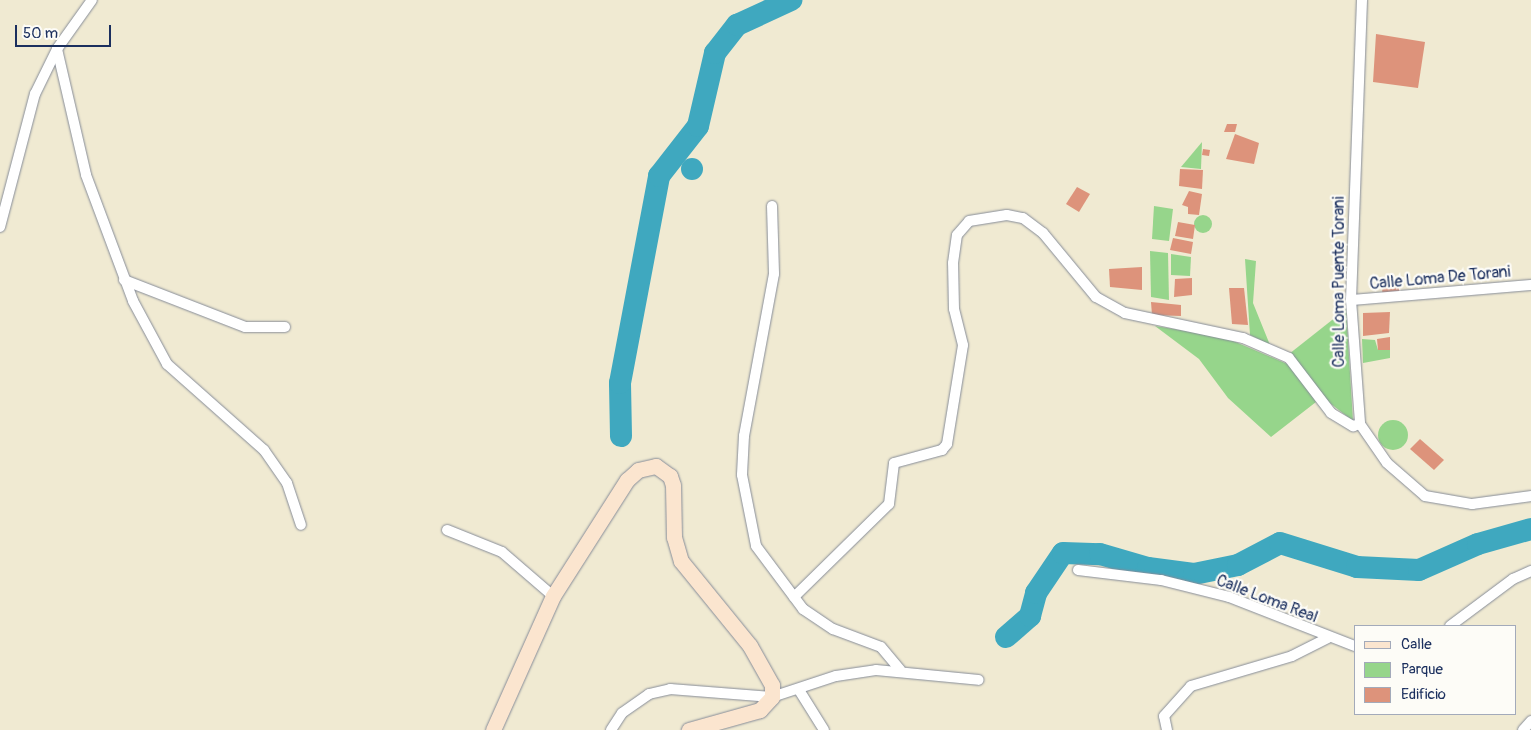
<!DOCTYPE html>
<style>
body{margin:0}
#map{position:relative;width:1531px;height:730px;overflow:hidden;background:#f0ead2;font-family:Pangolin,sans-serif}
div>[style]{position:absolute}
[style*='--x']{left:calc(var(--x)*1px);top:calc(var(--y)*1px);width:calc(var(--w)*1px);rotate:calc(var(--a)*1deg)}
.green>*{inset:0;background:#96d58b}
.round{border-radius:50%}
.water>*{inset:0;background:#3fa8bf}
.river>*{height:22px;margin:-11px;padding:0 11px;transform-origin:11px;border-radius:11px;background:#3fa8bf}
.building>*{inset:0;background:#dd937b}
.roads{filter:drop-shadow(0 0 1px #868c98) drop-shadow(0 0 1px #868c98)}
.minor>*{height:10px;margin:-5px;padding:0 5px;transform-origin:5px;border-radius:5px;background:#fff}
.secondary>*{height:15px;margin:-7.5px;padding:0 7.5px;transform-origin:7.5px;border-radius:7.5px;background:#fbe5cf}
span{translate:-50% -50%;white-space:nowrap;text-align:center;line-height:1.15;-webkit-text-stroke:4.5px #fdfcf7;paint-order:stroke}
.street-label{font-size:16px;color:#1b2f5e}
.legend{position:absolute;left:1354px;top:625px;width:162px;height:90px;box-sizing:border-box;background:#fdfcf7;border:1px solid #a3aaba;margin:0;padding:6px 9px;list-style:none;font-size:15px;color:#1b2f5e}
.legend li{display:flex;align-items:center;gap:10px;height:25px}
.legend b{width:25px;border:1px solid #a3aaba}
.scale{position:absolute;left:15px;top:25px;width:96px;height:22px;box-sizing:border-box;border:2px solid #1b2f5e;border-top:0;padding-left:6px;font-size:15px;line-height:18px;white-space:nowrap;color:#1b2f5e;-webkit-text-stroke:4px #fdfcf7;paint-order:stroke}
</style>
<div id="map">
<div class="green">
<i style="clip-path:polygon(1202px 142px,1201px 169px,1181px 167px)"></i>
<i style="clip-path:polygon(1154px 206px,1173px 209px,1169px 241px,1152px 239px)"></i>
<i class="round" style="left:1194px;top:215px;width:18px;height:18px"></i>
<i style="clip-path:polygon(1150px 251px,1168px 253px,1169px 300px,1151px 297px)"></i>
<i style="clip-path:polygon(1171px 254px,1191px 257px,1190px 276px,1171px 275px)"></i>
<i style="clip-path:polygon(1245px 259px,1256px 261px,1253px 303px,1270px 345px,1250px 335px)"></i>
<i style="clip-path:polygon(1346px 309px,1353px 421px,1322px 397px,1289px 354px)"></i>
<i style="clip-path:polygon(1155px 326px,1224px 337px,1292px 366px,1316px 402px,1271px 437px,1228px 398px,1199px 359px)"></i>
<i style="clip-path:polygon(1362px 339px,1375px 340px,1378px 350px,1390px 350px,1390px 358px,1363px 363px)"></i>
<i class="round" style="left:1378px;top:420px;width:30px;height:30px"></i>
</div>
<div class="water">
<i class="round" style="left:681px;top:158px;width:22px;height:22px"></i>
</div>
<div class="river">
<i style="--x:621;--y:436;--w:53;--a:-91.1"></i>
<i style="--x:620;--y:383;--w:211;--a:-79.3"></i>
<i style="--x:659;--y:176;--w:63;--a:-52"></i>
<i style="--x:698;--y:126;--w:75;--a:-76.9"></i>
<i style="--x:715;--y:53;--w:36;--a:-52"></i>
<i style="--x:737;--y:25;--w:60;--a:-24.8"></i>
<i style="--x:1006;--y:637;--w:32;--a:-41"></i>
<i style="--x:1030;--y:616;--w:24;--a:-75"></i>
<i style="--x:1036;--y:593;--w:48;--a:-56"></i>
<i style="--x:1063;--y:553;--w:37;--a:2"></i>
<i style="--x:1100;--y:554;--w:50;--a:16.3"></i>
<i style="--x:1148;--y:568;--w:46;--a:7.4"></i>
<i style="--x:1194;--y:574;--w:45;--a:-11.6"></i>
<i style="--x:1238;--y:565;--w:47;--a:-27.6"></i>
<i style="--x:1280;--y:543;--w:81;--a:17.3"></i>
<i style="--x:1357;--y:567;--w:62;--a:2.8"></i>
<i style="--x:1419;--y:570;--w:64;--a:-23.8"></i>
<i style="--x:1478;--y:544;--w:55;--a:-15.8"></i>
</div>
<div class="building">
<i style="clip-path:polygon(1376px 34px,1425px 42px,1418px 88px,1373px 82px)"></i>
<i style="clip-path:polygon(1227px 124px,1237px 124px,1235px 132px,1224px 132px)"></i>
<i style="clip-path:polygon(1235px 134px,1259px 143px,1254px 164px,1226px 159px)"></i>
<i style="clip-path:polygon(1203px 149px,1210px 150px,1209px 156px,1202px 155px)"></i>
<i style="clip-path:polygon(1180px 169px,1203px 170px,1202px 189px,1179px 186px)"></i>
<i style="clip-path:polygon(1077px 187px,1090px 194px,1079px 212px,1066px 204px)"></i>
<i style="clip-path:polygon(1189px 191px,1202px 194px,1199px 215px,1188px 214px,1188px 207px,1182px 205px)"></i>
<i style="clip-path:polygon(1178px 222px,1195px 225px,1193px 239px,1175px 236px)"></i>
<i style="clip-path:polygon(1173px 238px,1193px 242px,1191px 254px,1170px 250px)"></i>
<i style="clip-path:polygon(1142px 267px,1142px 290px,1110px 287px,1109px 269px)"></i>
<i style="clip-path:polygon(1192px 278px,1192px 295px,1174px 297px,1175px 279px)"></i>
<i style="clip-path:polygon(1383px 282px,1401px 284px,1399px 297px,1382px 294px)"></i>
<i style="clip-path:polygon(1229px 288px,1244px 288px,1248px 325px,1232px 324px)"></i>
<i style="clip-path:polygon(1151px 302px,1181px 305px,1181px 316px,1152px 315px)"></i>
<i style="clip-path:polygon(1390px 312px,1389px 333px,1363px 336px,1363px 313px)"></i>
<i style="clip-path:polygon(1390px 337px,1390px 350px,1378px 350px,1377px 339px)"></i>
<i style="clip-path:polygon(1420px 439px,1444px 460px,1434px 470px,1410px 449px)"></i>
</div>
<div class="roads">
<div class="minor">
<i style="--x:1362;--y:0;--w:300;--a:92.1"></i>
<i style="--x:1351;--y:300;--w:124;--a:85.8"></i>
<i style="--x:1360;--y:424;--w:47;--a:55.3"></i>
<i style="--x:1387;--y:463;--w:50;--a:41"></i>
<i style="--x:1425;--y:496;--w:48;--a:9.7"></i>
<i style="--x:1472;--y:504;--w:60;--a:-7.7"></i>
<i style="--x:57;--y:49;--w:129;--a:77"></i>
<i style="--x:86;--y:175;--w:134;--a:69.5"></i>
<i style="--x:133;--y:301;--w:72;--a:61.6"></i>
<i style="--x:167;--y:364;--w:130;--a:41.6"></i>
<i style="--x:264;--y:450;--w:40;--a:55.1"></i>
<i style="--x:287;--y:483;--w:44;--a:71.6"></i>
<i style="--x:772;--y:206;--w:68;--a:88.3"></i>
<i style="--x:774;--y:274;--w:165;--a:100.5"></i>
<i style="--x:744;--y:436;--w:39;--a:93"></i>
<i style="--x:742;--y:475;--w:72;--a:78.8"></i>
<i style="--x:756;--y:546;--w:79;--a:53.3"></i>
<i style="--x:803;--y:609;--w:36;--a:34"></i>
<i style="--x:833;--y:629;--w:51;--a:20.6"></i>
<i style="--x:881;--y:647;--w:30;--a:50"></i>
<i style="--x:0;--y:227;--w:138;--a:-75.3"></i>
<i style="--x:35;--y:94;--w:50;--a:-63.9"></i>
<i style="--x:57;--y:49;--w:60;--a:-54.5"></i>
<i style="--x:124;--y:280;--w:130;--a:21.2"></i>
<i style="--x:245;--y:327;--w:40;--a:0"></i>
<i style="--x:1351;--y:300;--w:181;--a:-4.8"></i>
<i style="--x:447;--y:530;--w:59;--a:21.8"></i>
<i style="--x:502;--y:552;--w:67;--a:40.8"></i>
<i style="--x:1078;--y:570;--w:84;--a:6.9"></i>
<i style="--x:1161;--y:580;--w:70;--a:14"></i>
<i style="--x:1229;--y:597;--w:135;--a:21.3"></i>
<i style="--x:794;--y:597;--w:133;--a:-44.4"></i>
<i style="--x:889;--y:504;--w:41;--a:-83"></i>
<i style="--x:894;--y:463;--w:50;--a:-15.2"></i>
<i style="--x:942;--y:450;--w:8;--a:-50"></i>
<i style="--x:947;--y:444;--w:100;--a:-80.8"></i>
<i style="--x:963;--y:345;--w:37;--a:-104"></i>
<i style="--x:954;--y:309;--w:46;--a:-91.2"></i>
<i style="--x:953;--y:263;--w:28;--a:-82"></i>
<i style="--x:957;--y:235;--w:18;--a:-49"></i>
<i style="--x:969;--y:221;--w:38;--a:-9"></i>
<i style="--x:1007;--y:215;--w:16;--a:11"></i>
<i style="--x:1023;--y:218;--w:25;--a:37"></i>
<i style="--x:1043;--y:233;--w:83;--a:50.4"></i>
<i style="--x:1096;--y:297;--w:33;--a:29"></i>
<i style="--x:1125;--y:313;--w:121;--a:12"></i>
<i style="--x:1243;--y:338;--w:50;--a:23.5"></i>
<i style="--x:1289;--y:358;--w:69;--a:52.6"></i>
<i style="--x:1331;--y:413;--w:26;--a:31"></i>
<i style="--x:1353;--y:426;--w:7;--a:-16"></i>
<i style="--x:1450;--y:626;--w:79;--a:-36.7"></i>
<i style="--x:1513;--y:579;--w:20;--a:-24"></i>
<i style="--x:799;--y:690;--w:47;--a:58"></i>
<i style="--x:611;--y:730;--w:20;--a:-57"></i>
<i style="--x:622;--y:713;--w:33;--a:-35"></i>
<i style="--x:649;--y:694;--w:22;--a:-13"></i>
<i style="--x:670;--y:689;--w:102;--a:4.5"></i>
<i style="--x:772;--y:697;--w:67;--a:-18.2"></i>
<i style="--x:836;--y:676;--w:40;--a:-8.5"></i>
<i style="--x:876;--y:670;--w:103;--a:5.5"></i>
<i style="--x:1167;--y:730;--w:14;--a:-102"></i>
<i style="--x:1164;--y:716;--w:40;--a:-48"></i>
<i style="--x:1191;--y:686;--w:105;--a:-16.5"></i>
<i style="--x:1292;--y:656;--w:40;--a:-26.6"></i>
<i style="--x:1523;--y:730;--w:12;--a:-48"></i>
</div>
<div class="secondary">
<i style="--x:493;--y:730;--w:147;--a:-65.9"></i>
<i style="--x:553;--y:596;--w:138;--a:-57.5"></i>
<i style="--x:627;--y:480;--w:15;--a:-42"></i>
<i style="--x:638;--y:470;--w:18;--a:-13"></i>
<i style="--x:656;--y:466;--w:17;--a:36"></i>
<i style="--x:670;--y:476;--w:9;--a:72"></i>
<i style="--x:673;--y:485;--w:52;--a:88.9"></i>
<i style="--x:674;--y:537;--w:25;--a:74"></i>
<i style="--x:681;--y:561;--w:109;--a:50.9"></i>
<i style="--x:750;--y:646;--w:45;--a:60.6"></i>
<i style="--x:772;--y:685;--w:12;--a:90"></i>
<i style="--x:772;--y:697;--w:18;--a:133"></i>
<i style="--x:760;--y:710;--w:74;--a:164.3"></i>
</div>
</div>
<div class="street-label">
<span style="left:1440px;top:278px;rotate:-5deg">Calle Loma De Torani</span>
<span style="left:1339px;top:282px;rotate:-90deg">Calle Loma Puente Torani</span>
<span style="left:1267px;top:599px;rotate:21deg">Calle Loma Real</span>
</div>
<ul class="legend">
<li><b style="height:6px;background:#fbe5cf"></b>Calle</li>
<li><b style="height:14px;background:#96d58b"></b>Parque</li>
<li><b style="height:14px;background:#dd937b"></b>Edificio</li>
</ul>
<div class="scale">50 m</div>
</div>
